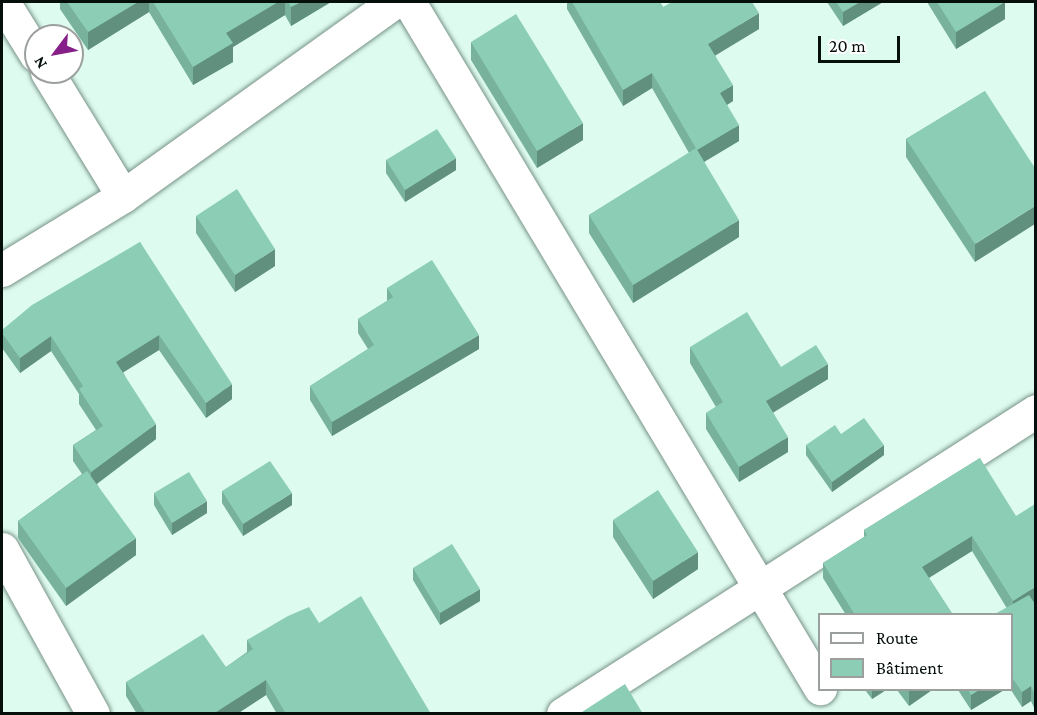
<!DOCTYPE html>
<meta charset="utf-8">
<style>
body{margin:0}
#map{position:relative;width:1037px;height:715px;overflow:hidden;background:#defbef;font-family:"Crimson Pro",serif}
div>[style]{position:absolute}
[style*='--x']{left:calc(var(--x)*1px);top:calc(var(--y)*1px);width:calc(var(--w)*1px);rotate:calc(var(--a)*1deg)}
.roads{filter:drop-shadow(0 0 2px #779287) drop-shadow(0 0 2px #779287)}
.minor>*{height:33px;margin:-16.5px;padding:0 16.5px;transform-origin:16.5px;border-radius:16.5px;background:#fff}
.wall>*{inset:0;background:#78b19c}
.shaded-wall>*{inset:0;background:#62907f}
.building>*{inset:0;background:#8cceb5}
span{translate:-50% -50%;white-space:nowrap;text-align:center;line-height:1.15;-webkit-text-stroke:6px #fff;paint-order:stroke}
.frame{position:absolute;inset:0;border:3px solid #050f0b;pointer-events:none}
.legend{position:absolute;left:818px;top:613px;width:195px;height:78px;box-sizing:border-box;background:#fff;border:2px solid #9b9f9d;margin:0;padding:8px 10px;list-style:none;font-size:18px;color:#050f0b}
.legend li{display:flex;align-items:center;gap:12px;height:30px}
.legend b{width:30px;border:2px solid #9b9f9d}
.north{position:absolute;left:24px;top:24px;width:60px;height:60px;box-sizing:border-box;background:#fff;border:2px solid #9b9f9d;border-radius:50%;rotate:238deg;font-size:16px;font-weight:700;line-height:24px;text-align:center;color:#050f0b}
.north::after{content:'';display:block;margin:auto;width:21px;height:27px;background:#862088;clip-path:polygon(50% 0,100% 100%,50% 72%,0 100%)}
.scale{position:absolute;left:818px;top:36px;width:82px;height:27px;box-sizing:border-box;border:3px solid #050f0b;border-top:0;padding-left:8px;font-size:18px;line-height:21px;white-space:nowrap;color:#050f0b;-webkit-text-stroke:4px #fff;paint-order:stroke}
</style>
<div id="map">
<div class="roads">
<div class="minor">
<i style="--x:3;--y:2;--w:62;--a:58.1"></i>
<i style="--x:409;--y:2;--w:800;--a:59.07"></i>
<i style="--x:47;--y:72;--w:145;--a:58.5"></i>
<i style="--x:2;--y:270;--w:142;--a:-31.4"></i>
<i style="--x:123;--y:196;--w:333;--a:-35.6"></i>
<i style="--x:2;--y:549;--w:188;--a:61.1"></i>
<i style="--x:563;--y:714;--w:562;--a:-32.64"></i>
</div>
</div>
<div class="wall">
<i style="clip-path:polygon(60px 2px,331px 2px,291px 26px,285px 15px,233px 47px,233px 62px,193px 85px,149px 12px,88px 50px,60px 9px)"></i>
<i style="clip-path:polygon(567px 2px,660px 2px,663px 7px,759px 29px,715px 55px,733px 101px,727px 105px,739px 141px,704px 162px,739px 237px,633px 303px,589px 233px,589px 215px,689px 153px,652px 88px,623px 106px,567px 9px)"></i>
<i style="clip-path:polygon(827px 2px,883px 2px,843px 26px)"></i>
<i style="clip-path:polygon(927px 2px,1005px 2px,1005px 19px,956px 49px)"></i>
<i style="clip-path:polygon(471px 42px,583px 140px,537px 168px,471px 60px)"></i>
<i style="clip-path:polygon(985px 91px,975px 262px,906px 157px,906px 139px)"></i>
<i style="clip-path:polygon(386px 160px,456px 170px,405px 202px,386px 173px)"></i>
<i style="clip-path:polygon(196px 216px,275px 266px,235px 292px,196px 233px)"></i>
<i style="clip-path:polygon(140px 242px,232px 399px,206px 418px,159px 350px,123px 372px,156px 439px,97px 484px,136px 555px,66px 606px,18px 538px,18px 521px,82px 474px,73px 461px,73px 445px,96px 430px,79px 404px,79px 394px,51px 351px,20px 373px,2px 348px,2px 330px)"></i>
<i style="clip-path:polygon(387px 288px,479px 349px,332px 436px,310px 400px,310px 386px,368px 349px,358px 333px,358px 319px,387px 301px)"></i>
<i style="clip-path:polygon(690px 347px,781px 367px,828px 379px,773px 412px,788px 452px,739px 482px,706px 429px,706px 413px,716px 407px,690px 363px)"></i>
<i style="clip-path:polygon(806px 445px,884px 455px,832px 492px,806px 455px)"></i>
<i style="clip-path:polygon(980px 458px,1035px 604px,1035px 710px,1031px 701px,1022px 707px,1011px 690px,1011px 615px,972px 551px,929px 578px,953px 615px,846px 615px,823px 578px,823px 563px,864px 537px,864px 530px)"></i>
<i style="clip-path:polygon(222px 491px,292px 505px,243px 536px,222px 503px)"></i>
<i style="clip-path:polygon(154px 493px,207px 513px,172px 535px,154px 505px)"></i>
<i style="clip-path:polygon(613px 520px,698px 569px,653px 599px,613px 537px)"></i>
<i style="clip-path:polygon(413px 568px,480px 601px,440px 625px,413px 580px)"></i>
<i style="clip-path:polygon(319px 623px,431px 714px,277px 714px,266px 695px,237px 714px,137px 714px,126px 696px,126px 682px,226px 667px,247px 652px,247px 640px)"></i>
<i style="clip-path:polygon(865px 690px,886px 690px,872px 699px)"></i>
<i style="clip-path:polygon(897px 690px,932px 690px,909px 706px)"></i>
<i style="clip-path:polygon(958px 690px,1004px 690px,971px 710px)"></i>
</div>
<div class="shaded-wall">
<i style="clip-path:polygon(138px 2px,149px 2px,149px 12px,88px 50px,88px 32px)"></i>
<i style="clip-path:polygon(278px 2px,285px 2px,285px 15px,233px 47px,233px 62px,193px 85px,193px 67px,226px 33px)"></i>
<i style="clip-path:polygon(301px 2px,331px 2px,291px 26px,291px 7px)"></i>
<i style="clip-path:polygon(860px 2px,883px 2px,843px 26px,843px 12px)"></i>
<i style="clip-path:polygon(1005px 2px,1005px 19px,956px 49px,956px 32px)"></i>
<i style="clip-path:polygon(759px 13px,759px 29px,708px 60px,708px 44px)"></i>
<i style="clip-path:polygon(652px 73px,652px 88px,623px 106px,623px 90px)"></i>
<i style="clip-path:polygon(733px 85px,733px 101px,720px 109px,720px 93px)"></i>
<i style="clip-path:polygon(583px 123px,583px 140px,537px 168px,537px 151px)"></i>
<i style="clip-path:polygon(739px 125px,739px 141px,697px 166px,697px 150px)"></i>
<i style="clip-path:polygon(456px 158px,456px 170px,405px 202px,405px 190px)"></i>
<i style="clip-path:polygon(1035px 206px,1035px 224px,975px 262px,975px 244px)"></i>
<i style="clip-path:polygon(739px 220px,739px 237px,633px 303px,633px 285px)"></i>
<i style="clip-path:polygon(275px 249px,275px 266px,235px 292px,235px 275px)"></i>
<i style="clip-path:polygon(159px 335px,159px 350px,116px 377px,116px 362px)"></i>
<i style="clip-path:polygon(479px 335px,479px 349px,332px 436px,332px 422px)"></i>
<i style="clip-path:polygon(51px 336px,51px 351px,20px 373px,20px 358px)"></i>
<i style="clip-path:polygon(828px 364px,828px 379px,766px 417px,766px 401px)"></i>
<i style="clip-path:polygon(232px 384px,232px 399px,206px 418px,206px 403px)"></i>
<i style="clip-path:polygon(156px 424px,156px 439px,91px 488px,91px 472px)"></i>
<i style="clip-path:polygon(788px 437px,788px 452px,739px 482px,739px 467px)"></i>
<i style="clip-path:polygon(884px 445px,884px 455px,832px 492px,832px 482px)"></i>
<i style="clip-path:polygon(292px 493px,292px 505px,243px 536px,243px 524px)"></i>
<i style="clip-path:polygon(207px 501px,207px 513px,172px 535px,172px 523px)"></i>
<i style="clip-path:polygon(972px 536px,972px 551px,922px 582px,922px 567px)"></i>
<i style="clip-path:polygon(136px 538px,136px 555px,66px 606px,66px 588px)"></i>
<i style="clip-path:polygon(698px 552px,698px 569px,653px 599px,653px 581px)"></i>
<i style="clip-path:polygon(1035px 587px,1035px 602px,1013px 616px,1013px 601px)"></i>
<i style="clip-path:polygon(480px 589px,480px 601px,440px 625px,440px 613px)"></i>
<i style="clip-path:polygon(266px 680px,266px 695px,237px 714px,213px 714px)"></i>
<i style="clip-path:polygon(1031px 686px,1031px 701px,1022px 707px,1022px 692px)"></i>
<i style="clip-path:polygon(872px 690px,886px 690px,872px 699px)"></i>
<i style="clip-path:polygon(911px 690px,932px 690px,909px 706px,909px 691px)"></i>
<i style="clip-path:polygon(979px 690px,1004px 690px,971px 710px,971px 695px)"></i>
</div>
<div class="building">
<i style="clip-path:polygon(67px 2px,138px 2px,88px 32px)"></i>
<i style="clip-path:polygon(153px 2px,278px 2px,226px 33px,233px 43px,193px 67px)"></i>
<i style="clip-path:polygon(288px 2px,301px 2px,291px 7px)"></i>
<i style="clip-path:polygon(572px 2px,660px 2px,663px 7px,672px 2px,752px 2px,759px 13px,708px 44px,733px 85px,720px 93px,739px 125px,697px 150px,652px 73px,623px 90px)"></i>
<i style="clip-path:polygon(836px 2px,860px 2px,843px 12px)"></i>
<i style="clip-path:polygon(937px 2px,1005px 2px,956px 32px)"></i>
<i style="clip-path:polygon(516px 14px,583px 123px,537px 151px,471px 42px)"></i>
<i style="clip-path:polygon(985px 91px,1035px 168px,1035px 206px,975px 244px,906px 139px)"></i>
<i style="clip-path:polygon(437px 129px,456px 158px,405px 190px,386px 160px)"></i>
<i style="clip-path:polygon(696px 148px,739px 220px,633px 285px,589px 215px)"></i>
<i style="clip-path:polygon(237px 189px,275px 249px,235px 275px,196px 216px)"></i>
<i style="clip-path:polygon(140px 242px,232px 384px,206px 403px,159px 335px,116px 362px,156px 424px,91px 472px,73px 445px,103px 426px,79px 389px,83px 386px,51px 336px,20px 358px,2px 333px,2px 330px,32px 305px)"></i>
<i style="clip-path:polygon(432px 260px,479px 335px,332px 422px,310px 386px,374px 345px,358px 319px,393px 297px,387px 288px)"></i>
<i style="clip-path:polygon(747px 312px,781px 367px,816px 345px,828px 364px,766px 401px,788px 437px,739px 467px,706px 413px,723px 402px,690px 347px)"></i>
<i style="clip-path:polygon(864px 418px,884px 445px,832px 482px,806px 445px,835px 425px,841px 434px)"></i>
<i style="clip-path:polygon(980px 458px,1016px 516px,1035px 504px,1035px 587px,1013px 601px,972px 536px,922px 567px,953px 615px,855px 615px,823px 563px,867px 535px,864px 530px)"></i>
<i style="clip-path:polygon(270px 461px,292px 493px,243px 524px,222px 491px)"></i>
<i style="clip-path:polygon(87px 471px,136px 538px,66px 588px,18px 521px)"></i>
<i style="clip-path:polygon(189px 472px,207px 501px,172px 523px,154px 493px)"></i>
<i style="clip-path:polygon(658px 490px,698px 552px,653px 581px,613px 520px)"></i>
<i style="clip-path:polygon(452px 544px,480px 589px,440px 613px,413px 568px)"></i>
<i style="clip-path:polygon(1029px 595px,1035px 604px,1035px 695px,1031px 686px,1022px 692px,1011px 676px,1011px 615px,993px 615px)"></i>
<i style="clip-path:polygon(361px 596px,431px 714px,286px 714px,266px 680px,213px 714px,146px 714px,126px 682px,203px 634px,226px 667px,253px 649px,247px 640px,288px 616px,309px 607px,319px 623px)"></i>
<i style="clip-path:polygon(625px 684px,643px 714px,579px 714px)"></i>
<i style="clip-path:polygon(968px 690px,979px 690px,971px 695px)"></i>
</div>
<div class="frame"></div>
<ul class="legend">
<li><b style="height:8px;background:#fff"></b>Route</li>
<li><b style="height:16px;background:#8cceb5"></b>Bâtiment</li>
</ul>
<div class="north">N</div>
<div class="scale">20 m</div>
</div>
